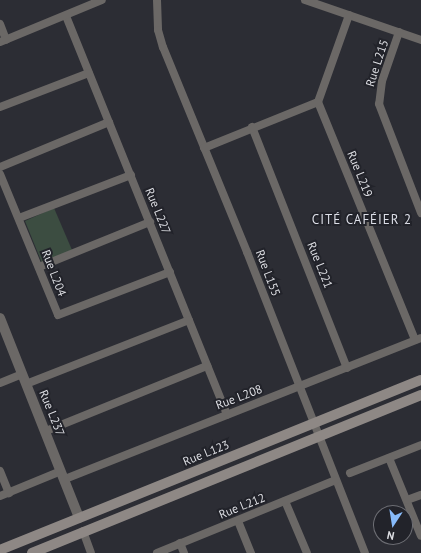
<!DOCTYPE html>
<meta charset="utf-8">
<style>
body{margin:0}
#map{position:relative;width:421px;height:553px;overflow:hidden;background:#2c2d34;font-family:"PT Sans",sans-serif}
div>[style]{position:absolute}
[style*='--x']{left:calc(var(--x)*1px);top:calc(var(--y)*1px);width:calc(var(--w)*1px);rotate:calc(var(--a)*1deg)}
.green>*{inset:0;background:#3c4d41}
.minor>*{height:8px;margin:-4px;padding:0 4px;transform-origin:4px;border-radius:4px;background:#6b6866}
.tertiary>*{height:10px;margin:-5px;padding:0 5px;transform-origin:5px;border-radius:5px;background:#6b6866}
.secondary>*{height:10px;margin:-5px;padding:0 5px;transform-origin:5px;border-radius:5px;background:#8e8885}
span{translate:-50% -50%;white-space:nowrap;text-align:center;line-height:1.15;-webkit-text-stroke:4px #22232a;paint-order:stroke}
.street-label{font-size:12px;color:#dedfe4}
.neighbourhood-label{font-size:13px;color:#dddfe8;letter-spacing:1px}
.north{position:absolute;left:373px;top:505px;width:40px;height:40px;box-sizing:border-box;background:#22232a;border:1px solid #6d6e74;border-radius:50%;rotate:192deg;font-size:11px;font-weight:700;line-height:16px;text-align:center;color:#dedfe4}
.north::after{content:'';display:block;margin:auto;width:14px;height:18px;background:#87bbfb;clip-path:polygon(50% 0,100% 100%,50% 72%,0 100%)}
</style>
<div id="map">
<div class="green">
<i style="clip-path:polygon(54px 208px,72px 250px,42px 263px,25px 221px)"></i>
</div>
<div class="minor">
<i style="--x:157;--y:0;--w:30;--a:88"></i>
<i style="--x:158;--y:30;--w:18;--a:74"></i>
<i style="--x:163;--y:47;--w:222;--a:67.7"></i>
<i style="--x:247;--y:252;--w:323;--a:68.6"></i>
<i style="--x:305;--y:0;--w:123;--a:19"></i>
<i style="--x:349;--y:15;--w:92;--a:109.6"></i>
<i style="--x:318;--y:102;--w:257;--a:67.8"></i>
<i style="--x:66;--y:16;--w:430;--a:68"></i>
<i style="--x:0;--y:24;--w:17;--a:69"></i>
<i style="--x:399;--y:32;--w:52;--a:109.1"></i>
<i style="--x:382;--y:81;--w:23;--a:97"></i>
<i style="--x:379;--y:104;--w:117;--a:68.9"></i>
<i style="--x:0;--y:42;--w:110;--a:-22.4"></i>
<i style="--x:0;--y:107;--w:95;--a:-20.9"></i>
<i style="--x:252;--y:127;--w:259;--a:68.5"></i>
<i style="--x:204;--y:148;--w:123;--a:-22"></i>
<i style="--x:0;--y:167;--w:118;--a:-22.4"></i>
<i style="--x:0;--y:174;--w:152;--a:67.6"></i>
<i style="--x:58;--y:315;--w:120;--a:-21"></i>
<i style="--x:19;--y:218;--w:120;--a:-21"></i>
<i style="--x:39;--y:267;--w:120;--a:-22.1"></i>
<i style="--x:0;--y:383;--w:24;--a:-22"></i>
<i style="--x:26;--y:384;--w:175;--a:-21.4"></i>
<i style="--x:46;--y:431;--w:174;--a:-22"></i>
<i style="--x:389;--y:458;--w:84;--a:67.7"></i>
<i style="--x:0;--y:471;--w:24;--a:68"></i>
<i style="--x:350;--y:473;--w:76;--a:-21.5"></i>
<i style="--x:65;--y:479;--w:383;--a:-21.6"></i>
<i style="--x:0;--y:496;--w:66;--a:-22.3"></i>
<i style="--x:407;--y:500;--w:15;--a:-20"></i>
<i style="--x:285;--y:501;--w:56;--a:67.1"></i>
<i style="--x:238;--y:521;--w:35;--a:68"></i>
<i style="--x:83;--y:531;--w:23;--a:70"></i>
<i style="--x:180;--y:543;--w:11;--a:68"></i>
<i style="--x:157;--y:553;--w:193;--a:-22.2"></i>
</div>
<div class="tertiary">
<i style="--x:0;--y:318;--w:215;--a:68.4"></i>
</div>
<div class="secondary">
<i style="--x:0;--y:550;--w:454;--a:-22"></i>
<i style="--x:32;--y:553;--w:420;--a:-22.1"></i>
</div>
<div class="street-label">
<span style="left:377px;top:63px;rotate:-72deg">Rue L215</span>
<span style="left:360px;top:174px;rotate:68deg">Rue L219</span>
<span style="left:158px;top:211px;rotate:68deg">Rue L227</span>
<span style="left:320px;top:265px;rotate:68deg">Rue L221</span>
<span style="left:54px;top:273px;rotate:69deg">Rue L204</span>
<span style="left:268px;top:273px;rotate:69deg">Rue L155</span>
<span style="left:239px;top:397px;rotate:-21deg">Rue L208</span>
<span style="left:52px;top:413px;rotate:68deg">Rue L237</span>
<span style="left:206px;top:453px;rotate:-22deg">Rue L123</span>
<span style="left:242px;top:506px;rotate:-22deg">Rue L212</span>
</div>
<div class="neighbourhood-label">
<span style="left:362px;top:220px">CITÉ CAFÉIER 2</span>
</div>
<div class="north">N</div>
</div>
